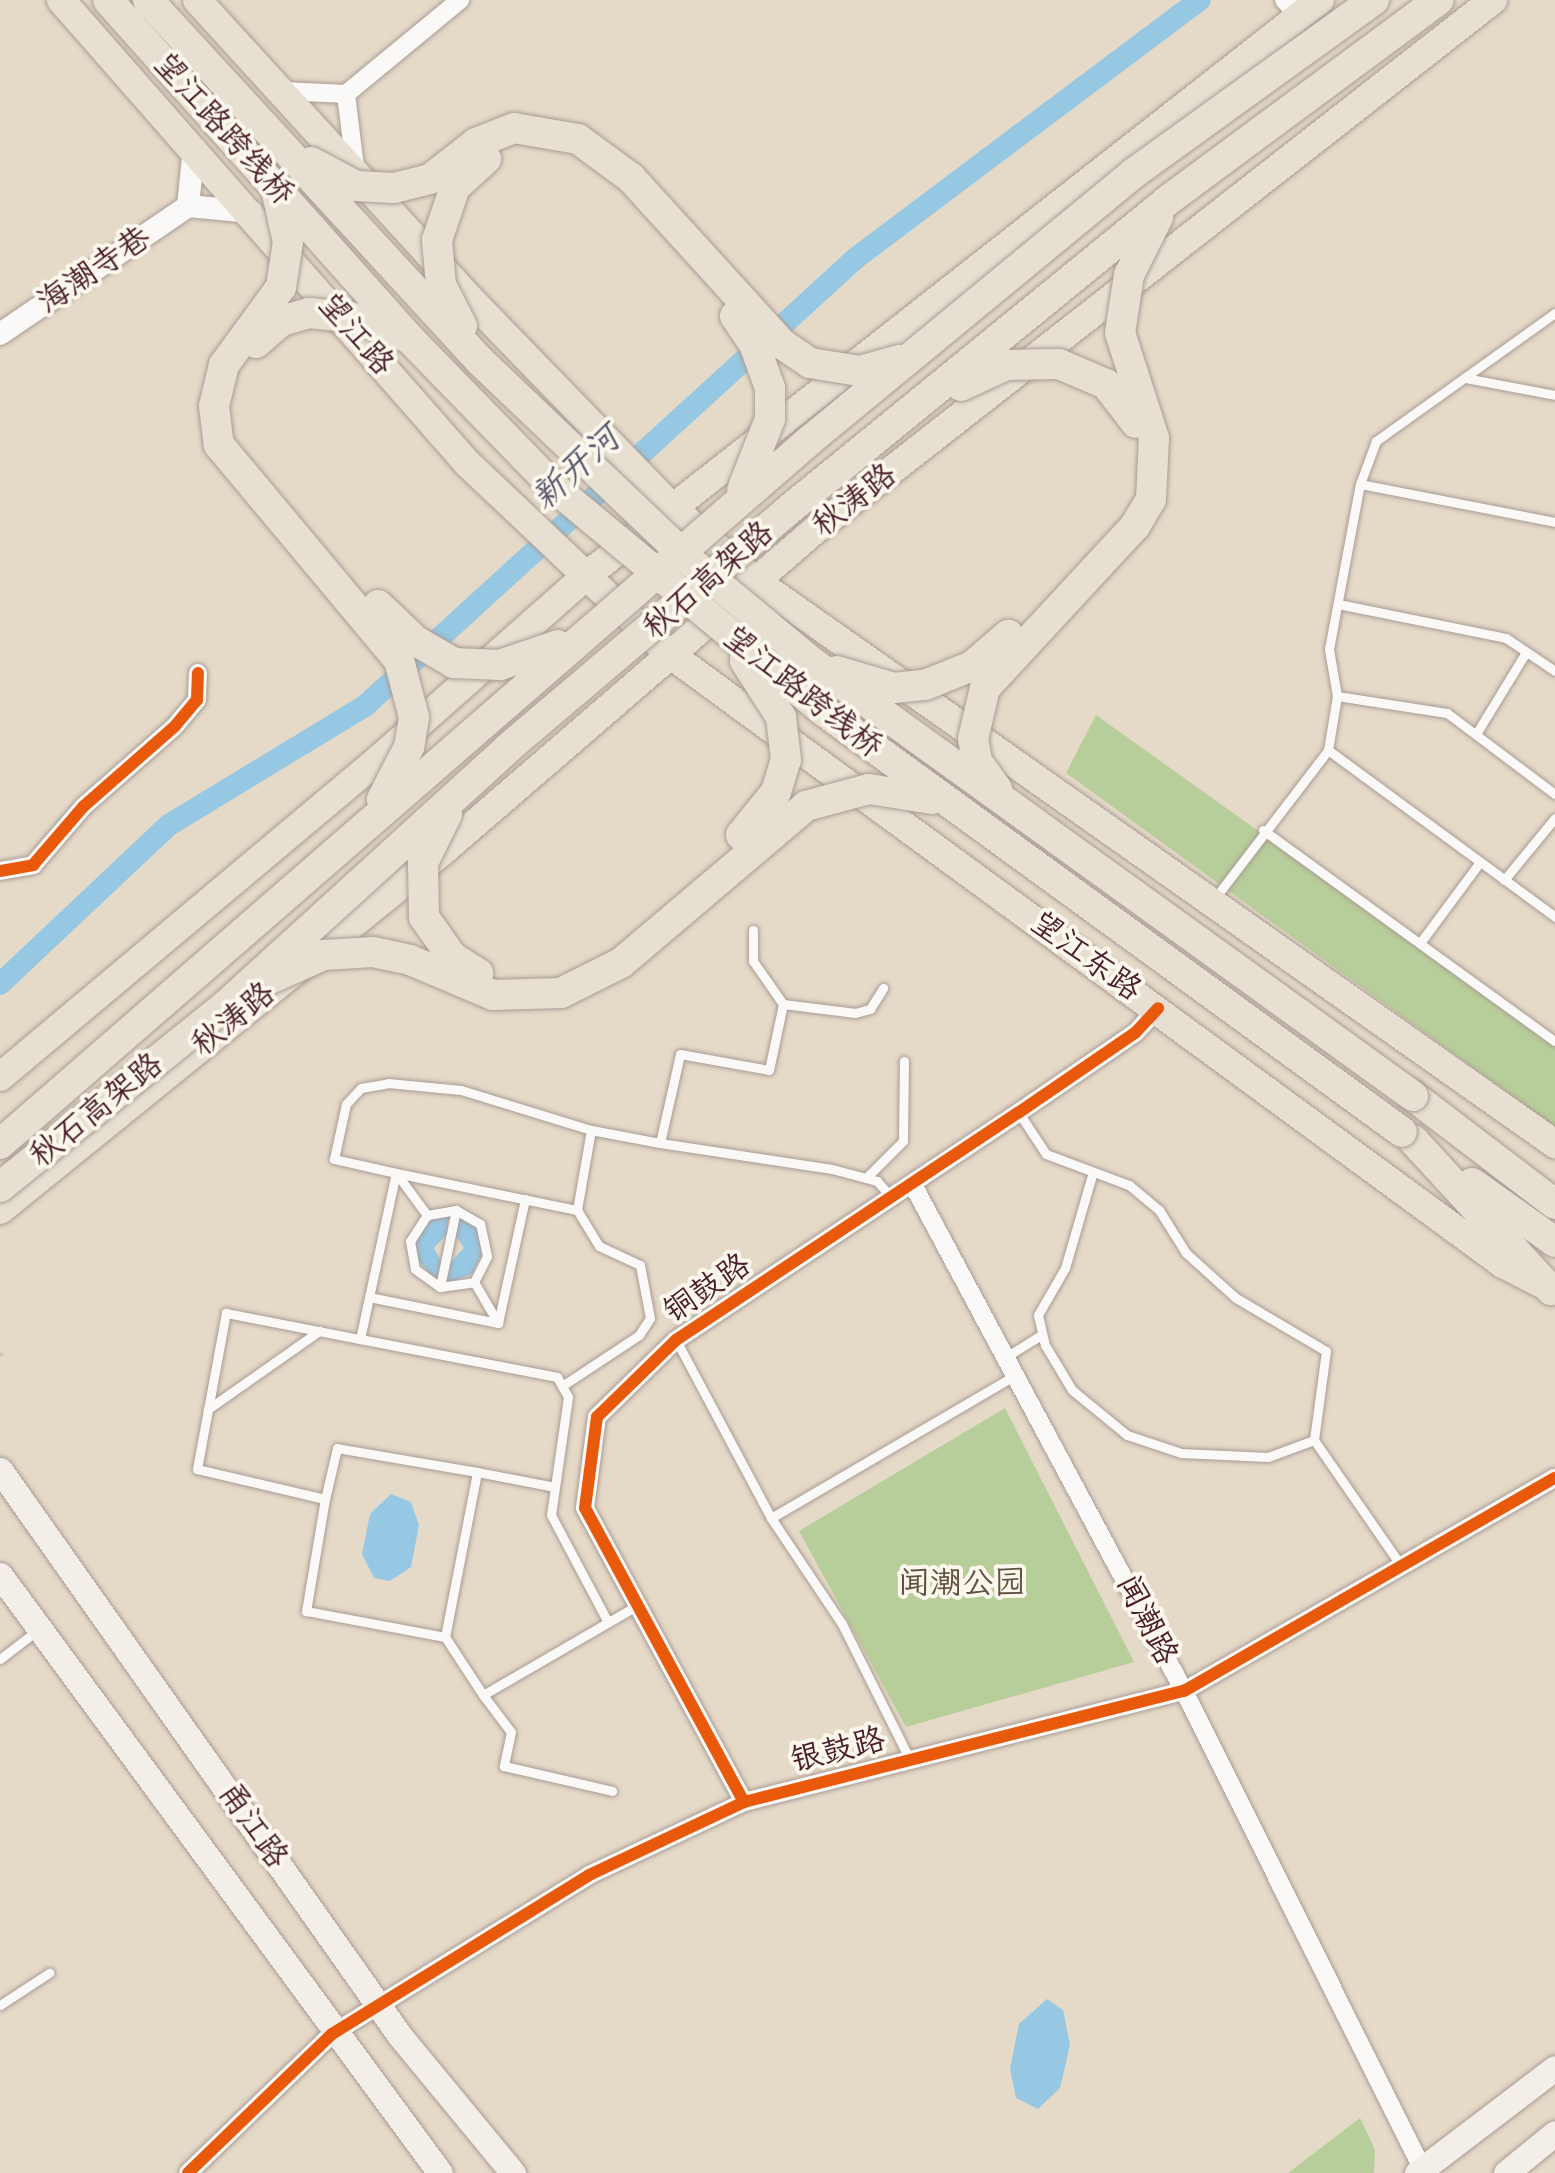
<!DOCTYPE html>
<meta charset="utf-8">
<style>
body{margin:0}
#map{position:relative;width:1555px;height:2173px;overflow:hidden;background:#e5d9c8;font-family:Sriracha,"LXGW WenKai TC",sans-serif}
div>[style]{position:absolute}
[style*='--x']{left:calc(var(--x)*1px);top:calc(var(--y)*1px);width:calc(var(--w)*1px);rotate:calc(var(--a)*1deg)}
.green>*{inset:0;background:#b8ce9a}
.water>*{inset:0;background:#97c8e3}
.canal>*{height:22px;margin:-11px;padding:0 11px;transform-origin:11px;border-radius:11px;background:#97c8e3}
.path>*{height:4px;margin-top:-2px;transform-origin:0;background:repeating-linear-gradient(90deg,#cdc7c4 0 8px,transparent 0 16px)}
.roads{filter:drop-shadow(0 0 2px #a99c94) drop-shadow(0 0 2px #a99c94)}
.service>*{height:9px;margin:-4.5px;padding:0 4.5px;transform-origin:4.5px;border-radius:4.5px;background:#fbf9f7}
.minor>*{height:18px;margin:-9px;padding:0 9px;transform-origin:9px;border-radius:9px;background:#fbf9f7}
.tertiary>*{height:22px;margin:-11px;padding:0 11px;transform-origin:11px;border-radius:11px;background:#fbf9f7}
.secondary>*{height:25px;margin:-12.5px;padding:0 12.5px;transform-origin:12.5px;border-radius:12.5px;background:#f3efe8}
.primary>*{height:28px;margin:-14px;padding:0 14px;transform-origin:14px;border-radius:14px;background:#e7e0d2}
.trunk>*{height:30px;margin:-15px;padding:0 15px;transform-origin:15px;border-radius:15px;background:#e7e0d2}
.bridges{filter:drop-shadow(0 0 2px #a99c94) drop-shadow(0 0 2px #a99c94)}
.trunk-bridge>*{height:30px;margin:-15px;padding:0 15px;transform-origin:15px;border-radius:15px;background:#e7e0d2}
.cycleway>*{height:12px;margin:-6px;padding:0 6px;transform-origin:6px;border-radius:6px;background:#e8590c}
span{translate:-50% -50%;white-space:nowrap;text-align:center;line-height:1.15;-webkit-text-stroke:8px #fbf7ec;paint-order:stroke}
.street-label{font-size:32px;color:#4a1f2b}
.park-label{font-size:32px;color:#605141}
.water-label{font-size:35px;color:#59576f;font-style:italic}
</style>
<div id="map">
<div class="green">
<i style="clip-path:polygon(1096px 715px,1555px 1043px,1555px 1127px,1066px 773px)"></i>
<i style="clip-path:polygon(1005px 1408px,1134px 1662px,906px 1727px,799px 1531px)"></i>
<i style="clip-path:polygon(1360px 2118px,1375px 2150px,1374px 2173px,1288px 2173px)"></i>
</div>
<div class="water">
<i style="clip-path:polygon(449px 1213px,447px 1234px,434px 1248px,441px 1261px,437px 1282px,412px 1253px,423px 1224px)"></i>
<i style="clip-path:polygon(459px 1216px,476px 1226px,483px 1251px,472px 1274px,446px 1284px,450px 1263px,464px 1248px,455px 1235px)"></i>
<i style="clip-path:polygon(391px 1494px,411px 1502px,419px 1525px,411px 1567px,390px 1581px,374px 1578px,362px 1554px,370px 1514px)"></i>
<i style="clip-path:polygon(1047px 1999px,1063px 2010px,1070px 2045px,1060px 2088px,1038px 2109px,1016px 2098px,1010px 2069px,1019px 2024px)"></i>
</div>
<div class="canal">
<i style="--x:0;--y:984;--w:232;--a:-43.3"></i>
<i style="--x:169;--y:825;--w:231;--a:-31.3"></i>
<i style="--x:366;--y:705;--w:663;--a:-42.37"></i>
<i style="--x:856;--y:258;--w:430;--a:-36.9"></i>
</div>
<div class="path">
<i style="--x:0;--y:1353;--w:4;--a:45"></i>
</div>
<div class="roads">
<div class="service">
<i style="--x:1465;--y:378;--w:92;--a:10.7"></i>
<i style="--x:1360;--y:484;--w:199;--a:11"></i>
<i style="--x:1338;--y:604;--w:171;--a:11.4"></i>
<i style="--x:1506;--y:638;--w:59;--a:34"></i>
<i style="--x:1337;--y:696;--w:111;--a:8.8"></i>
<i style="--x:1447;--y:713;--w:135;--a:36.9"></i>
<i style="--x:1476;--y:734;--w:96;--a:-58.6"></i>
<i style="--x:1328;--y:750;--w:282;--a:36.3"></i>
<i style="--x:1263;--y:830;--w:360;--a:35.9"></i>
<i style="--x:1504;--y:880;--w:80;--a:-50.6"></i>
<i style="--x:1215;--y:898;--w:186;--a:-52.6"></i>
<i style="--x:1328;--y:750;--w:55;--a:-80.5"></i>
<i style="--x:1337;--y:696;--w:48;--a:-99.7"></i>
<i style="--x:1329;--y:649;--w:168;--a:-79.4"></i>
<i style="--x:1360;--y:484;--w:46;--a:-69.6"></i>
<i style="--x:1376;--y:441;--w:220;--a:-35.6"></i>
<i style="--x:753;--y:930;--w:31;--a:90"></i>
<i style="--x:753;--y:961;--w:52;--a:55.1"></i>
<i style="--x:1420;--y:943;--w:101;--a:-53.5"></i>
<i style="--x:1019;--y:1113;--w:49;--a:56.6"></i>
<i style="--x:1046;--y:1154;--w:89;--a:20.5"></i>
<i style="--x:1129;--y:1185;--w:39;--a:40"></i>
<i style="--x:1159;--y:1210;--w:51;--a:57.9"></i>
<i style="--x:1186;--y:1253;--w:67;--a:42"></i>
<i style="--x:1236;--y:1298;--w:104;--a:30.5"></i>
<i style="--x:1326;--y:1351;--w:90;--a:97.7"></i>
<i style="--x:1314;--y:1440;--w:155;--a:55.3"></i>
<i style="--x:660;--y:1143;--w:174;--a:8.6"></i>
<i style="--x:832;--y:1169;--w:47;--a:14.9"></i>
<i style="--x:877;--y:1181;--w:21;--a:49"></i>
<i style="--x:1092;--y:1175;--w:97;--a:106.2"></i>
<i style="--x:1065;--y:1268;--w:54;--a:119.9"></i>
<i style="--x:1038;--y:1315;--w:31;--a:77"></i>
<i style="--x:1045;--y:1345;--w:52;--a:59"></i>
<i style="--x:1072;--y:1390;--w:71;--a:39.3"></i>
<i style="--x:1127;--y:1435;--w:57;--a:18.4"></i>
<i style="--x:1181;--y:1453;--w:87;--a:2.6"></i>
<i style="--x:1268;--y:1457;--w:49;--a:-20.3"></i>
<i style="--x:866;--y:1178;--w:52;--a:-45"></i>
<i style="--x:903;--y:1141;--w:80;--a:-89.3"></i>
<i style="--x:427;--y:1215;--w:31;--a:123"></i>
<i style="--x:410;--y:1241;--w:28;--a:80"></i>
<i style="--x:415;--y:1269;--w:31;--a:36"></i>
<i style="--x:440;--y:1287;--w:34;--a:-8"></i>
<i style="--x:440;--y:1287;--w:79;--a:-78.3"></i>
<i style="--x:369;--y:1297;--w:132;--a:11.4"></i>
<i style="--x:498;--y:1323;--w:127;--a:-77.7"></i>
<i style="--x:498;--y:1323;--w:48;--a:-120.3"></i>
<i style="--x:474;--y:1282;--w:29;--a:-63"></i>
<i style="--x:487;--y:1256;--w:33;--a:-102"></i>
<i style="--x:480;--y:1224;--w:28;--a:-150"></i>
<i style="--x:456;--y:1210;--w:29;--a:170"></i>
<i style="--x:427;--y:1215;--w:52;--a:-126.4"></i>
<i style="--x:396;--y:1173;--w:64;--a:-167.3"></i>
<i style="--x:334;--y:1159;--w:56;--a:-77.7"></i>
<i style="--x:346;--y:1104;--w:22;--a:-47"></i>
<i style="--x:361;--y:1088;--w:27;--a:-10"></i>
<i style="--x:388;--y:1083;--w:73;--a:5.5"></i>
<i style="--x:461;--y:1090;--w:136;--a:17.1"></i>
<i style="--x:360;--y:1339;--w:201;--a:10.9"></i>
<i style="--x:557;--y:1377;--w:23;--a:61"></i>
<i style="--x:568;--y:1397;--w:119;--a:98.2"></i>
<i style="--x:551;--y:1515;--w:121;--a:62"></i>
<i style="--x:676;--y:1340;--w:202;--a:61.9"></i>
<i style="--x:771;--y:1518;--w:281;--a:-30.3"></i>
<i style="--x:1009;--y:1355;--w:39;--a:-32"></i>
<i style="--x:562;--y:1386;--w:92;--a:-33.5"></i>
<i style="--x:639;--y:1335;--w:20;--a:-57"></i>
<i style="--x:650;--y:1318;--w:54;--a:-100.7"></i>
<i style="--x:640;--y:1265;--w:45;--a:-155.1"></i>
<i style="--x:599;--y:1246;--w:42;--a:-121.4"></i>
<i style="--x:208;--y:1409;--w:136;--a:-35.1"></i>
<i style="--x:477;--y:1472;--w:79;--a:10.9"></i>
<i style="--x:325;--y:1499;--w:114;--a:99.6"></i>
<i style="--x:306;--y:1611;--w:141;--a:10.6"></i>
<i style="--x:771;--y:1518;--w:128;--a:56.2"></i>
<i style="--x:842;--y:1624;--w:152;--a:63.4"></i>
<i style="--x:638;--y:1605;--w:179;--a:149.9"></i>
<i style="--x:483;--y:1695;--w:69;--a:-123.2"></i>
<i style="--x:445;--y:1637;--w:168;--a:-79"></i>
<i style="--x:477;--y:1472;--w:142;--a:-170.3"></i>
<i style="--x:337;--y:1448;--w:52;--a:103.2"></i>
<i style="--x:325;--y:1499;--w:131;--a:-166.8"></i>
<i style="--x:197;--y:1469;--w:159;--a:-79.5"></i>
<i style="--x:226;--y:1313;--w:136;--a:11"></i>
<i style="--x:360;--y:1339;--w:170;--a:-77.8"></i>
<i style="--x:396;--y:1173;--w:185;--a:11.6"></i>
<i style="--x:577;--y:1210;--w:81;--a:-80.1"></i>
<i style="--x:591;--y:1130;--w:70;--a:10.7"></i>
<i style="--x:660;--y:1143;--w:91;--a:-77.3"></i>
<i style="--x:680;--y:1054;--w:90;--a:10.2"></i>
<i style="--x:769;--y:1070;--w:67;--a:-78"></i>
<i style="--x:783;--y:1004;--w:73;--a:7.1"></i>
<i style="--x:855;--y:1013;--w:16;--a:-15"></i>
<i style="--x:870;--y:1009;--w:25;--a:-58"></i>
<i style="--x:0;--y:1659;--w:44;--a:-37.6"></i>
<i style="--x:483;--y:1695;--w:46;--a:52.9"></i>
<i style="--x:511;--y:1732;--w:35;--a:102"></i>
<i style="--x:504;--y:1766;--w:111;--a:13"></i>
<i style="--x:0;--y:2005;--w:59;--a:-33.1"></i>
</div>
<div class="minor">
<i style="--x:1284;--y:0;--w:22;--a:47"></i>
<i style="--x:283;--y:91;--w:63;--a:2.7"></i>
<i style="--x:346;--y:94;--w:148;--a:-39.5"></i>
<i style="--x:346;--y:94;--w:74;--a:83"></i>
<i style="--x:0;--y:871;--w:34;--a:-10"></i>
<i style="--x:33;--y:865;--w:78;--a:-49.2"></i>
<i style="--x:84;--y:806;--w:121;--a:-41.3"></i>
<i style="--x:175;--y:726;--w:34;--a:-50"></i>
<i style="--x:197;--y:700;--w:27;--a:-88"></i>
<i style="--x:913;--y:1185;--w:574;--a:61.83"></i>
<i style="--x:1184;--y:1691;--w:533;--a:63.48"></i>
<i style="--x:744;--y:1802;--w:334;--a:-118.4"></i>
<i style="--x:585;--y:1508;--w:92;--a:-82.5"></i>
<i style="--x:597;--y:1417;--w:110;--a:-44.3"></i>
<i style="--x:676;--y:1340;--w:410;--a:-33.6"></i>
<i style="--x:1018;--y:1113;--w:142;--a:-34.4"></i>
<i style="--x:1135;--y:1033;--w:34;--a:-47"></i>
<i style="--x:188;--y:2173;--w:200;--a:-44"></i>
<i style="--x:332;--y:2034;--w:302;--a:-31.7"></i>
<i style="--x:589;--y:1875;--w:171;--a:-25.2"></i>
<i style="--x:744;--y:1802;--w:454;--a:-14.2"></i>
<i style="--x:1184;--y:1691;--w:428;--a:-29.9"></i>
</div>
<div class="tertiary">
<i style="--x:188;--y:206;--w:59;--a:-84.2"></i>
<i style="--x:0;--y:334;--w:227;--a:-34.2"></i>
<i style="--x:188;--y:206;--w:64;--a:5.4"></i>
</div>
<div class="secondary">
<i style="--x:0;--y:1470;--w:693;--a:54.75"></i>
<i style="--x:400;--y:2036;--w:178;--a:50.5"></i>
<i style="--x:0;--y:1575;--w:742;--a:53.65"></i>
<i style="--x:1417;--y:2173;--w:173;--a:-37.3"></i>
<i style="--x:1506;--y:2173;--w:63;--a:-39.2"></i>
</div>
<div class="primary">
<i style="--x:61;--y:0;--w:616;--a:48.75"></i>
<i style="--x:467;--y:463;--w:275;--a:43.4"></i>
<i style="--x:667;--y:652;--w:1036;--a:36.21"></i>
<i style="--x:1503;--y:1264;--w:42;--a:27.2"></i>
<i style="--x:197;--y:0;--w:409;--a:47.6"></i>
<i style="--x:473;--y:302;--w:286;--a:45.9"></i>
<i style="--x:672;--y:507;--w:110;--a:41.7"></i>
<i style="--x:754;--y:580;--w:980;--a:35.15"></i>
<i style="--x:0;--y:1077;--w:493;--a:-40"></i>
<i style="--x:378;--y:760;--w:278;--a:-41.5"></i>
<i style="--x:586;--y:576;--w:933;--a:-38.12"></i>
<i style="--x:0;--y:1210;--w:570;--a:-39.02"></i>
<i style="--x:443;--y:851;--w:485;--a:-40.8"></i>
<i style="--x:810;--y:534;--w:867;--a:-38.02"></i>
</div>
<div class="trunk">
<i style="--x:1413;--y:1096;--w:178;--a:37.3"></i>
<i style="--x:1413;--y:1140;--w:204;--a:47.4"></i>
<i style="--x:1472;--y:1183;--w:102;--a:35.4"></i>
</div>
</div>
<div class="bridges">
<div class="trunk-bridge">
<i style="--x:108;--y:0;--w:453;--a:48.3"></i>
<i style="--x:409;--y:338;--w:211;--a:45.8"></i>
<i style="--x:556;--y:489;--w:346;--a:39.7"></i>
<i style="--x:822;--y:710;--w:717;--a:36.04"></i>
<i style="--x:148;--y:0;--w:489;--a:47.4"></i>
<i style="--x:479;--y:360;--w:291;--a:43.6"></i>
<i style="--x:690;--y:561;--w:160;--a:39.7"></i>
<i style="--x:813;--y:663;--w:740;--a:35.82"></i>
<i style="--x:311;--y:162;--w:51;--a:28.1"></i>
<i style="--x:356;--y:186;--w:38;--a:3"></i>
<i style="--x:394;--y:188;--w:37;--a:-14"></i>
<i style="--x:430;--y:179;--w:58;--a:-38"></i>
<i style="--x:476;--y:143;--w:41;--a:-21.5"></i>
<i style="--x:514;--y:128;--w:65;--a:9.8"></i>
<i style="--x:578;--y:139;--w:66;--a:36.3"></i>
<i style="--x:631;--y:178;--w:224;--a:47.7"></i>
<i style="--x:782;--y:344;--w:34;--a:34"></i>
<i style="--x:810;--y:363;--w:51;--a:9.1"></i>
<i style="--x:860;--y:371;--w:41;--a:-15.8"></i>
<i style="--x:276;--y:189;--w:54;--a:77.2"></i>
<i style="--x:288;--y:242;--w:46;--a:98.8"></i>
<i style="--x:281;--y:287;--w:97;--a:126.2"></i>
<i style="--x:224;--y:365;--w:42;--a:103.7"></i>
<i style="--x:214;--y:406;--w:39;--a:83"></i>
<i style="--x:219;--y:445;--w:280;--a:50.1"></i>
<i style="--x:399;--y:660;--w:59;--a:75.3"></i>
<i style="--x:414;--y:717;--w:30;--a:99"></i>
<i style="--x:409;--y:747;--w:59;--a:117.4"></i>
<i style="--x:735;--y:316;--w:34;--a:56"></i>
<i style="--x:754;--y:344;--w:47;--a:70"></i>
<i style="--x:770;--y:388;--w:31;--a:90"></i>
<i style="--x:770;--y:419;--w:76;--a:111.5"></i>
<i style="--x:462;--y:326;--w:46;--a:-117.1"></i>
<i style="--x:441;--y:285;--w:45;--a:-95.1"></i>
<i style="--x:437;--y:240;--w:56;--a:-71.2"></i>
<i style="--x:455;--y:187;--w:42;--a:-42.1"></i>
<i style="--x:256;--y:343;--w:33;--a:-41"></i>
<i style="--x:281;--y:321;--w:29;--a:-16"></i>
<i style="--x:309;--y:313;--w:41;--a:5.6"></i>
<i style="--x:350;--y:317;--w:59;--a:19.7"></i>
<i style="--x:961;--y:386;--w:50;--a:-25"></i>
<i style="--x:1006;--y:365;--w:53;--a:-1.1"></i>
<i style="--x:1059;--y:364;--w:51;--a:23.1"></i>
<i style="--x:1106;--y:384;--w:49;--a:52.4"></i>
<i style="--x:378;--y:605;--w:52;--a:43.5"></i>
<i style="--x:416;--y:641;--w:44;--a:30.1"></i>
<i style="--x:454;--y:663;--w:46;--a:2.5"></i>
<i style="--x:500;--y:665;--w:61;--a:-19"></i>
<i style="--x:837;--y:671;--w:59;--a:16.6"></i>
<i style="--x:894;--y:688;--w:31;--a:-6"></i>
<i style="--x:925;--y:685;--w:51;--a:-22"></i>
<i style="--x:972;--y:666;--w:48;--a:-40.7"></i>
<i style="--x:997;--y:789;--w:34;--a:-126"></i>
<i style="--x:977;--y:761;--w:22;--a:-100"></i>
<i style="--x:973;--y:739;--w:52;--a:-76.8"></i>
<i style="--x:985;--y:688;--w:221;--a:-47.2"></i>
<i style="--x:1135;--y:526;--w:31;--a:-59"></i>
<i style="--x:1151;--y:499;--w:61;--a:-87.2"></i>
<i style="--x:1154;--y:438;--w:110;--a:-107.9"></i>
<i style="--x:1120;--y:333;--w:59;--a:-81.2"></i>
<i style="--x:1129;--y:275;--w:65;--a:-63.4"></i>
<i style="--x:447;--y:814;--w:55;--a:116.1"></i>
<i style="--x:423;--y:863;--w:54;--a:88.9"></i>
<i style="--x:424;--y:917;--w:49;--a:55"></i>
<i style="--x:452;--y:957;--w:31;--a:32"></i>
<i style="--x:741;--y:835;--w:55;--a:-50.9"></i>
<i style="--x:776;--y:792;--w:34;--a:-73"></i>
<i style="--x:786;--y:760;--w:43;--a:-96.6"></i>
<i style="--x:781;--y:717;--w:67;--a:-122.7"></i>
<i style="--x:272;--y:978;--w:57;--a:-23.9"></i>
<i style="--x:324;--y:955;--w:49;--a:-3.5"></i>
<i style="--x:373;--y:952;--w:38;--a:12"></i>
<i style="--x:410;--y:960;--w:90;--a:22.9"></i>
<i style="--x:493;--y:995;--w:68;--a:-1.7"></i>
<i style="--x:561;--y:993;--w:67;--a:-26.6"></i>
<i style="--x:621;--y:963;--w:243;--a:-40.3"></i>
<i style="--x:806;--y:806;--w:65;--a:-15.1"></i>
<i style="--x:869;--y:789;--w:64;--a:9"></i>
<i style="--x:0;--y:1144;--w:1072;--a:-40.99"></i>
<i style="--x:809;--y:441;--w:421;--a:-39.5"></i>
<i style="--x:1134;--y:173;--w:296;--a:-35.8"></i>
<i style="--x:0;--y:1187;--w:290;--a:-38.8"></i>
<i style="--x:226;--y:1005;--w:382;--a:-42.3"></i>
<i style="--x:508;--y:748;--w:365;--a:-40.3"></i>
<i style="--x:786;--y:512;--w:492;--a:-39.2"></i>
<i style="--x:1167;--y:201;--w:338;--a:-36.5"></i>
</div>
</div>
<div class="cycleway">
<i style="--x:0;--y:871;--w:34;--a:-10"></i>
<i style="--x:33;--y:865;--w:78;--a:-49.2"></i>
<i style="--x:84;--y:806;--w:121;--a:-41.3"></i>
<i style="--x:175;--y:726;--w:34;--a:-50"></i>
<i style="--x:197;--y:700;--w:27;--a:-88"></i>
<i style="--x:744;--y:1802;--w:334;--a:-118.4"></i>
<i style="--x:585;--y:1508;--w:92;--a:-82.5"></i>
<i style="--x:597;--y:1417;--w:110;--a:-44.3"></i>
<i style="--x:676;--y:1340;--w:410;--a:-33.6"></i>
<i style="--x:1018;--y:1113;--w:142;--a:-34.4"></i>
<i style="--x:1135;--y:1033;--w:34;--a:-47"></i>
<i style="--x:188;--y:2173;--w:200;--a:-44"></i>
<i style="--x:332;--y:2034;--w:302;--a:-31.7"></i>
<i style="--x:589;--y:1875;--w:171;--a:-25.2"></i>
<i style="--x:744;--y:1802;--w:454;--a:-14.2"></i>
<i style="--x:1184;--y:1691;--w:428;--a:-29.9"></i>
</div>
<div class="street-label">
<span style="left:224px;top:129px;rotate:48deg">望江路跨线桥</span>
<span style="left:94px;top:270px;rotate:-34deg">海潮寺巷</span>
<span style="left:356px;top:334px;rotate:49deg">望江路</span>
<span style="left:854px;top:500px;rotate:-38deg">秋涛路</span>
<span style="left:708px;top:580px;rotate:-41deg">秋石高架路</span>
<span style="left:803px;top:692px;rotate:38deg">望江路跨线桥</span>
<span style="left:1086px;top:956px;rotate:36deg">望江东路</span>
<span style="left:233px;top:1019px;rotate:-39deg">秋涛路</span>
<span style="left:96px;top:1110px;rotate:-39deg">秋石高架路</span>
<span style="left:707px;top:1288px;rotate:-34deg">铜鼓路</span>
<span style="left:1147px;top:1620px;rotate:63deg">闻潮路</span>
<span style="left:838px;top:1750px;rotate:-14deg">银鼓路</span>
<span style="left:253px;top:1825px;rotate:55deg">甬江路</span>
</div>
<div class="park-label">
<span style="left:962px;top:1583px">闻潮公园</span>
</div>
<div class="water-label">
<span style="left:575px;top:467px;rotate:-42deg">新开河</span>
</div>
</div>
